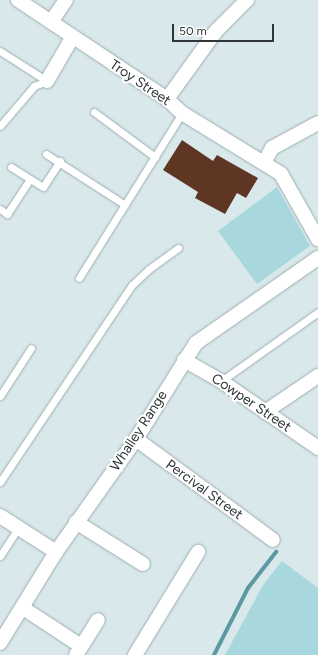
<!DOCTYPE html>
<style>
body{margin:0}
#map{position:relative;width:318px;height:655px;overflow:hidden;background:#d8e8eb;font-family:Figtree,sans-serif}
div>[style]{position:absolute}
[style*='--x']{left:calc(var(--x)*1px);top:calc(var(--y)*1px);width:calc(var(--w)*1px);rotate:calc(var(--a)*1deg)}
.green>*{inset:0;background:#a8d7de}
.stream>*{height:4px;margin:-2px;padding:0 2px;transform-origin:2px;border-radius:2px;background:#5b99a3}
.building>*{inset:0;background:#5f3624}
.roads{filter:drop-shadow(0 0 1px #9eadb0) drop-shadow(0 0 1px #9eadb0)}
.service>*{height:7px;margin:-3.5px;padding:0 3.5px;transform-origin:3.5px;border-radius:3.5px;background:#fff}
.minor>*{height:14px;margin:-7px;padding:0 7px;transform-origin:7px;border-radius:7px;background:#fff}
span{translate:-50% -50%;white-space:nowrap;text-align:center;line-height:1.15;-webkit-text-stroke:4px #fff;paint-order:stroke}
.street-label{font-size:14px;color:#2f3637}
.scale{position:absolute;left:172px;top:24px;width:102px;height:18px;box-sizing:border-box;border:2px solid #2f3637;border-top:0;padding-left:5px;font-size:12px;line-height:14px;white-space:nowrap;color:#2f3637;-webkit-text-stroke:3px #fff;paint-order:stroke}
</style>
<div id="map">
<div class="green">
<i style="clip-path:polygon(277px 187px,310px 246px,257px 284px,218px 231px)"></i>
<i style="clip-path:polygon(282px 561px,318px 588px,318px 655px,225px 655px,263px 585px)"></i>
</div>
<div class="stream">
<i style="--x:214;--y:655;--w:75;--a:-63.1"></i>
<i style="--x:248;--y:588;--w:46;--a:-52.1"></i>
</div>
<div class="building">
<i style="clip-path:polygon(182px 140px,213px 161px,217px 155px,258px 178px,246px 198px,237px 193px,225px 214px,195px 198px,198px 192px,163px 170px)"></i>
</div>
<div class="roads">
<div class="service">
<i style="--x:0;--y:51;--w:56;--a:32.6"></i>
<i style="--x:94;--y:112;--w:76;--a:36.4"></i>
<i style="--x:0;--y:126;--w:52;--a:-49.6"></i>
<i style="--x:34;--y:86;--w:14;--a:-21"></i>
<i style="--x:46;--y:154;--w:94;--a:32.8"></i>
<i style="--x:11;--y:167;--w:38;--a:32"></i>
<i style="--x:43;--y:187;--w:31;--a:-57"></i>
<i style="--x:0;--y:209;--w:9;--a:36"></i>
<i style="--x:7;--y:214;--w:42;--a:-56.7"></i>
<i style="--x:79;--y:278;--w:195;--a:-58"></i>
<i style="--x:221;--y:381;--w:119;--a:-35.4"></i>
<i style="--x:0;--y:396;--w:57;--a:-57.1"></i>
<i style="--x:0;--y:482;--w:237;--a:-56.2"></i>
<i style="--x:132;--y:285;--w:23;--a:-43"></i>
<i style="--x:149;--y:269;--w:36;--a:-36"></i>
<i style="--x:0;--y:556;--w:33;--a:-57"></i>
</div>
<div class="minor">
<i style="--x:18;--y:0;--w:179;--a:33.6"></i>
<i style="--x:167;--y:99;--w:21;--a:43"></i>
<i style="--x:182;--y:113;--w:116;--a:31.6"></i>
<i style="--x:281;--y:174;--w:75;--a:60.4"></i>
<i style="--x:51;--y:22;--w:27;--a:-56"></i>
<i style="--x:47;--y:81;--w:50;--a:-59.8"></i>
<i style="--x:167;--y:99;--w:84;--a:-54.2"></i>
<i style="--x:216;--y:31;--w:44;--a:-45"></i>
<i style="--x:264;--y:163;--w:17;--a:-62"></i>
<i style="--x:272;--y:148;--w:52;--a:-28.5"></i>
<i style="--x:184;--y:360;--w:43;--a:29.6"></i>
<i style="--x:221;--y:381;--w:118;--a:34.6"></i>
<i style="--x:265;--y:412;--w:64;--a:-34.2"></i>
<i style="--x:136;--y:439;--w:170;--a:36.4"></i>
<i style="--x:0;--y:516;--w:67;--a:32.7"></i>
<i style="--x:76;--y:522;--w:79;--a:32.1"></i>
<i style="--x:23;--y:608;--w:69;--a:33.2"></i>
<i style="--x:0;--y:643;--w:107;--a:-58.4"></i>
<i style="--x:56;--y:552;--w:138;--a:-54.7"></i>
<i style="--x:136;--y:439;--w:113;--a:-58"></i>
<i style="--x:196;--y:343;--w:149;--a:-34.9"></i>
<i style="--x:76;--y:655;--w:41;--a:-57.8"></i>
<i style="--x:135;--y:655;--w:121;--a:-58.5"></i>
</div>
</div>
<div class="street-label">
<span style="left:140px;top:83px;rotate:34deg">Troy Street</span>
<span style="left:251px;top:403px;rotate:34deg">Cowper Street</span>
<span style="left:139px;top:431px;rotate:-57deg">Whalley Range</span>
<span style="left:204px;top:490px;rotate:36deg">Percival Street</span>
</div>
<div class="scale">50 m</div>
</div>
